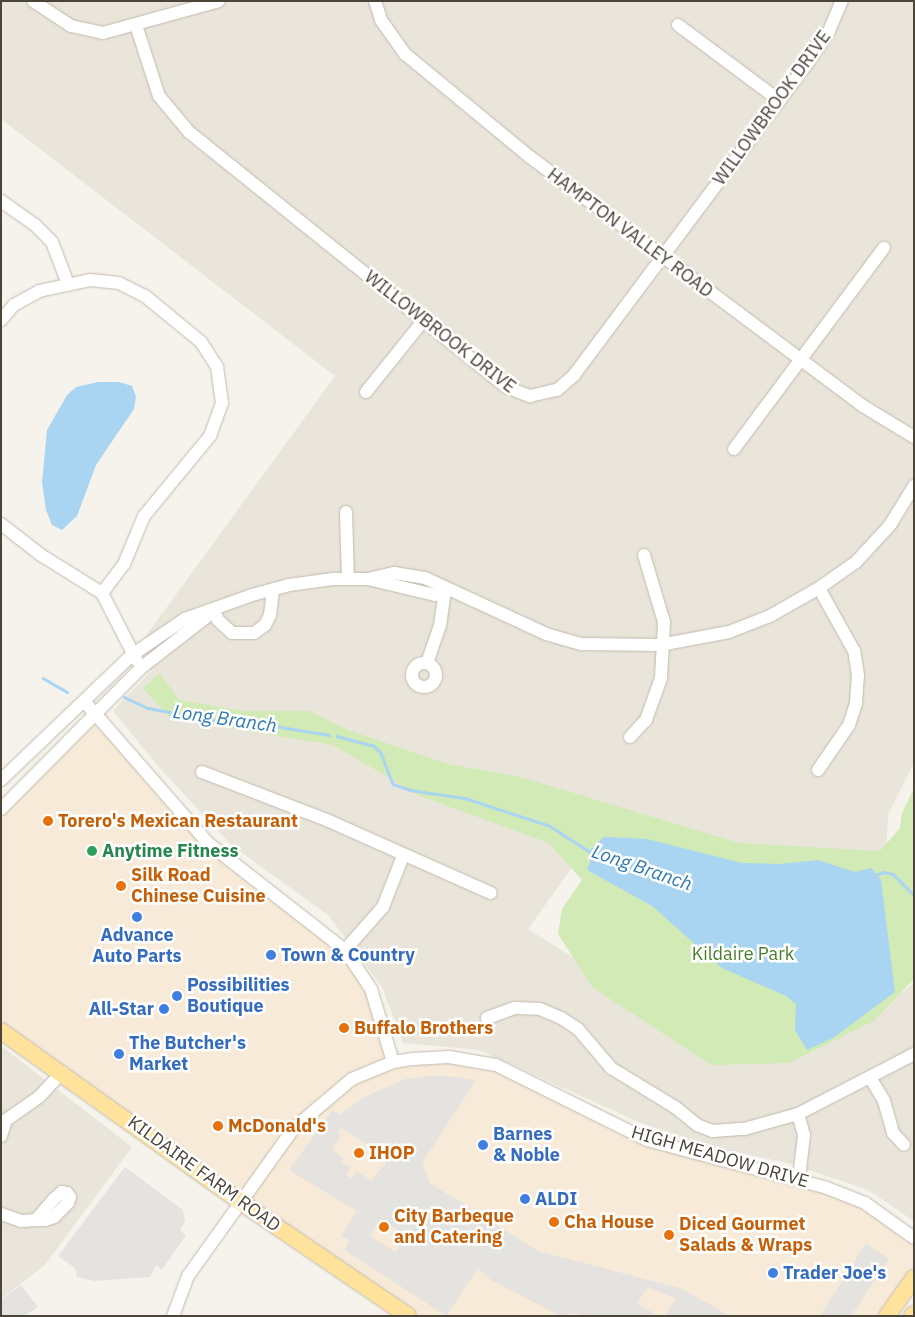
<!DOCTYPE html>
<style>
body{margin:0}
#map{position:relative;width:915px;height:1317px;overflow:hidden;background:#f6f3ec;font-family:"IBM Plex Sans",sans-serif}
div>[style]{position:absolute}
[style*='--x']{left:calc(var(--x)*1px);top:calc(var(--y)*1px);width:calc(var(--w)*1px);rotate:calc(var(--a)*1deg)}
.residential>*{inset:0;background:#eae5da}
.commercial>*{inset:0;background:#f7ead8}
.green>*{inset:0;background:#d2eab5}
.parking>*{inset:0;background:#e5e3e0}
.water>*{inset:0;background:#a9d4f2}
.stream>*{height:2.5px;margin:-1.25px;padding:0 1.25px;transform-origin:1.25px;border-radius:1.25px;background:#a9d4f2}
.roads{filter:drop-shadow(0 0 1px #c2bbae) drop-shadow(0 0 1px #c2bbae)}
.minor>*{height:12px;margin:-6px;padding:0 6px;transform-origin:6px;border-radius:6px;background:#fff}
.minor>.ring{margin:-6px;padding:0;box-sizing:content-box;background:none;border:12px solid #fff;border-radius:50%}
.major>*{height:16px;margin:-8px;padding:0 8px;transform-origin:8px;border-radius:8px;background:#ffe39c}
.dots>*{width:14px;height:14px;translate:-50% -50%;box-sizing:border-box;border:2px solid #fff;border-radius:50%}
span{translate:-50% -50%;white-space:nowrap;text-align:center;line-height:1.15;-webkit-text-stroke:5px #fff;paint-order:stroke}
.street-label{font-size:18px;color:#4b4439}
.food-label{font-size:18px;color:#c56008;font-weight:700}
.left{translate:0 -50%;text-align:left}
.leisure-label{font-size:18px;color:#27864d;font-weight:700}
.shop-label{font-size:18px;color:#366cbe;font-weight:700}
.right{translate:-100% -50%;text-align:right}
.park-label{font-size:18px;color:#4a7f2a}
.water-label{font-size:19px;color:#2e7ab2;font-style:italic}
.frame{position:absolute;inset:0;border:2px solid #4b4439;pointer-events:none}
</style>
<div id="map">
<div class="residential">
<i style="clip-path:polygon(1px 1px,914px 1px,914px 763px,888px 815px,886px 858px,578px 859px,528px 929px,718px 1049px,778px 1050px,902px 992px,914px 983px,914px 1221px,868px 1190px,788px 1163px,704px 1146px,634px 1120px,479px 1050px,403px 1043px,382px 987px,328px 915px,230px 844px,157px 765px,113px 711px,151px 671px,140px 644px,335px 376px,1px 119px)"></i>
<i style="clip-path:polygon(1px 1046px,132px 1147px,45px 1265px,1px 1299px)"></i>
</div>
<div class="commercial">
<i style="clip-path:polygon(93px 723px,124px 754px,177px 819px,227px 867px,254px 888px,258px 883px,328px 934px,371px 989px,393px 1062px,467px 1059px,622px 1129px,865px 1203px,914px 1238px,914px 1278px,887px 1316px,408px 1316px,1px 1030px,1px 814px)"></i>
</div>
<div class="green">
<i style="clip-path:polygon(160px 673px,179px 700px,244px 711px,310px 711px,348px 730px,448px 764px,517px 776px,739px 843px,880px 851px,900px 828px,902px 813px,914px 788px,914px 979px,874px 1021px,789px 1063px,711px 1065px,592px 987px,558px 934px,562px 909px,582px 880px,549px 843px,420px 796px,333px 745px,171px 719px,143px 688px)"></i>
</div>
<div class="parking">
<i style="clip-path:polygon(evenodd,440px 1075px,476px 1080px,422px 1163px,430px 1183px,538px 1251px,683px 1289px,729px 1316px,665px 1316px,676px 1298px,648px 1288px,637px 1303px,658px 1316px,583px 1316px,576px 1313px,560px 1316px,491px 1280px,478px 1268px,446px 1316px,345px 1250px,349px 1240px,341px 1236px,357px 1211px,289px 1170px,332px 1110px,339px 1115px,366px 1096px,405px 1079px,440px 1075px,341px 1128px,387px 1157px,385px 1164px,371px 1181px,357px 1171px,352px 1179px,346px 1175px,350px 1167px,341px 1162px,343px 1158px,332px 1150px,341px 1135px,338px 1133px,341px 1128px,440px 1075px,380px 1219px,406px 1236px,395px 1252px,370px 1236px,380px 1219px)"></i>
<i style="clip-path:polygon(125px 1167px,183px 1210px,185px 1221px,180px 1230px,186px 1235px,162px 1270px,156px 1265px,150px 1277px,94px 1281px,77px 1277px,75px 1268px,58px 1256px)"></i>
<i style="clip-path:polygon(866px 1243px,889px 1259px,851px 1316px,820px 1316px)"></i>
<i style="clip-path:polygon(21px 1285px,38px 1307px,25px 1316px,1px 1316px,1px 1300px)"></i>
</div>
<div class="water">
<i style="clip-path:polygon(98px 382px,119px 382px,132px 386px,136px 397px,134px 409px,96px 465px,77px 516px,62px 530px,52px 525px,46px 510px,42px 482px,47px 430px,67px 395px,76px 387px)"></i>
<i style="clip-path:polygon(604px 837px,647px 839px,742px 863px,780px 864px,818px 860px,855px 872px,871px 868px,881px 880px,895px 992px,833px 1038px,807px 1050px,795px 1030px,796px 1004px,786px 996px,722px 968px,652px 906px,587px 870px,590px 863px,589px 851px)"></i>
</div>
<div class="stream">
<i style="--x:43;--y:678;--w:28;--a:30"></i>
<i style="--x:124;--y:697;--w:26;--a:25"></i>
<i style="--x:148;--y:708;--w:65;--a:10.6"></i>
<i style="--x:212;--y:720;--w:44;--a:3.9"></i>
<i style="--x:256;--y:723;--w:74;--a:9.3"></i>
<i style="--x:337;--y:736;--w:38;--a:15"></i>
<i style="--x:374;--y:746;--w:10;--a:45"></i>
<i style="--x:381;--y:753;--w:33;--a:69"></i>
<i style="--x:393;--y:784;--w:18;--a:19"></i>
<i style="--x:410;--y:790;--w:56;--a:8.3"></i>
<i style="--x:465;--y:798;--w:89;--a:18.2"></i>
<i style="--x:550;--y:826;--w:48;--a:33"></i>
<i style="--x:875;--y:875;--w:9;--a:-18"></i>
<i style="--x:884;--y:872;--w:9;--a:13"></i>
<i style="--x:893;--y:874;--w:30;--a:45"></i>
</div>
<div class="roads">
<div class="minor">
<i style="--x:33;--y:1;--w:45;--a:33.3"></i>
<i style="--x:71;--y:26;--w:33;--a:12"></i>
<i style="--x:103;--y:33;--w:120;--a:-15.4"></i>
<i style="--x:375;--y:1;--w:20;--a:72"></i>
<i style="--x:381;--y:20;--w:42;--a:54.8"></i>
<i style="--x:405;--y:54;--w:162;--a:39.5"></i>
<i style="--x:530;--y:157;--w:416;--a:36.8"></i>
<i style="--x:863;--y:406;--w:60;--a:31.3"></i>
<i style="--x:136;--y:25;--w:75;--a:72.1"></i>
<i style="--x:159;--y:96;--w:47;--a:50.2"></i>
<i style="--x:189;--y:132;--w:407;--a:38.8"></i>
<i style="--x:506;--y:387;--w:26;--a:21"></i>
<i style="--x:530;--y:396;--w:28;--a:-13"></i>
<i style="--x:557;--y:390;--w:23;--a:-41"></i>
<i style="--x:574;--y:375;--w:392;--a:-53.2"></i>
<i style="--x:809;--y:61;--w:36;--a:-56"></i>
<i style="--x:829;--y:31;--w:33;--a:-67"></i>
<i style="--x:678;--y:25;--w:127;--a:36.7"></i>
<i style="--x:1;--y:201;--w:42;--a:35.2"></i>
<i style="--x:35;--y:225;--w:24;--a:45"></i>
<i style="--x:52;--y:242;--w:45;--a:69.1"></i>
<i style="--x:1;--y:320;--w:20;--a:-49"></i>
<i style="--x:14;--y:305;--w:29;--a:-29"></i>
<i style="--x:39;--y:291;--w:52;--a:-12.2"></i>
<i style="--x:90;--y:280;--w:29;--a:6"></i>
<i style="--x:119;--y:283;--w:29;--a:27"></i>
<i style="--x:145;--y:296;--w:72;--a:39.4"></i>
<i style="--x:201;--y:342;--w:30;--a:57"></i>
<i style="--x:217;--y:367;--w:36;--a:82"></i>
<i style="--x:222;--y:403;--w:35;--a:110"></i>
<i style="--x:210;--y:436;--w:104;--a:129.5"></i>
<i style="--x:144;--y:516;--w:52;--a:112.6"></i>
<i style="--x:124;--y:564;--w:36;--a:127"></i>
<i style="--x:366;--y:392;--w:91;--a:-51.2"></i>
<i style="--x:734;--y:449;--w:251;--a:-53.3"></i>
<i style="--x:346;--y:512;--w:66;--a:88.3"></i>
<i style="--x:1;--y:524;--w:51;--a:37.8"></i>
<i style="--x:41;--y:555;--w:72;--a:31.9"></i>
<i style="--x:102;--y:593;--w:76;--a:62.8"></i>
<i style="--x:445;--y:590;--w:11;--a:153"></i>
<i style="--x:435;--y:595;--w:69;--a:-166.6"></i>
<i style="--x:368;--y:579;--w:27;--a:-13"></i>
<i style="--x:394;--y:573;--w:31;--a:9"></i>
<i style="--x:425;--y:578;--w:133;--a:24.8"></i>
<i style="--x:546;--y:634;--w:37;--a:16"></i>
<i style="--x:582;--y:644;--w:78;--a:0.7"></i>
<i style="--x:660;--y:645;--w:70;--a:-10.7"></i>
<i style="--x:729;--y:632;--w:44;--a:-21.3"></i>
<i style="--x:770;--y:616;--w:56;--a:-29.7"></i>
<i style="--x:819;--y:588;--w:45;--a:-35.1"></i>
<i style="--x:856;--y:562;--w:50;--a:-47.4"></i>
<i style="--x:890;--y:525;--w:46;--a:-58.4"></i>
<i style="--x:214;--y:611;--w:10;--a:66"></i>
<i style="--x:218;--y:620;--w:19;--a:43"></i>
<i style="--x:232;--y:633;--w:22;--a:0"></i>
<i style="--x:254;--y:633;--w:14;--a:-36"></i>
<i style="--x:265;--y:625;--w:11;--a:-63"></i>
<i style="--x:270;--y:615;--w:26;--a:-83"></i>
<i class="ring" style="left:412px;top:663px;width:12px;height:12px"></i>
<i style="--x:427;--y:663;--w:39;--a:-71"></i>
<i style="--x:440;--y:626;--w:36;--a:-82"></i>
<i style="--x:84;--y:701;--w:189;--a:48.9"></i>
<i style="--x:208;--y:843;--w:174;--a:38"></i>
<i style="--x:345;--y:950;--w:47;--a:56.3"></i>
<i style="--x:371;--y:989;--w:76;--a:73.2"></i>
<i style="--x:630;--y:737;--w:23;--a:-47"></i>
<i style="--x:646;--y:720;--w:45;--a:-70.3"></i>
<i style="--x:661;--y:678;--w:56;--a:-86.9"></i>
<i style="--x:664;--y:622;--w:70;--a:-106.6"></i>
<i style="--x:818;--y:770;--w:55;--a:-55.4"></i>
<i style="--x:849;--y:725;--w:23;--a:-72"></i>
<i style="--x:856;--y:703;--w:28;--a:-86"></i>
<i style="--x:858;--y:675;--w:24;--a:-99"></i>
<i style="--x:854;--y:651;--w:72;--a:-119.1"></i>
<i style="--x:202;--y:772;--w:136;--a:21.1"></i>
<i style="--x:329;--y:821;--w:177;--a:24"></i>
<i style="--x:1;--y:780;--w:181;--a:-43.7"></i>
<i style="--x:132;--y:655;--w:64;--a:-34.2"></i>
<i style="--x:185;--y:619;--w:71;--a:-19.7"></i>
<i style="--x:252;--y:595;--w:38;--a:-15"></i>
<i style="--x:289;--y:585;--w:44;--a:-7.8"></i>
<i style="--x:333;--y:579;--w:35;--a:0"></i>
<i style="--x:1;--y:809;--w:200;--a:-45.2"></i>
<i style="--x:142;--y:667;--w:86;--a:-37.9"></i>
<i style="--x:345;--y:950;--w:57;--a:-48.5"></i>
<i style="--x:383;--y:907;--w:55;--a:-68.6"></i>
<i style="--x:487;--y:1018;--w:30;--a:-20"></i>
<i style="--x:515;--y:1008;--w:25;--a:2"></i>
<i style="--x:540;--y:1009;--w:23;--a:23"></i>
<i style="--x:561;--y:1018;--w:20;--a:33"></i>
<i style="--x:578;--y:1029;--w:51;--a:49.8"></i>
<i style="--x:611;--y:1068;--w:75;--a:31.4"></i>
<i style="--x:675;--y:1107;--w:28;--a:39"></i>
<i style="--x:697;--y:1125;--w:17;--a:21"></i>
<i style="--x:713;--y:1131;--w:31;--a:-4"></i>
<i style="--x:744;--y:1129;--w:56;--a:-15.5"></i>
<i style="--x:798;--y:1114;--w:131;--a:-27.3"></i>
<i style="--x:871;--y:1079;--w:26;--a:59"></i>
<i style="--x:884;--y:1101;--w:33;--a:74"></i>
<i style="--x:893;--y:1133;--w:16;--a:47"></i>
<i style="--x:798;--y:1114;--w:22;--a:74"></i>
<i style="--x:804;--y:1135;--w:44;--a:96.5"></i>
<i style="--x:1;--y:1136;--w:17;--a:-73"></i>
<i style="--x:6;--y:1120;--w:40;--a:-34.9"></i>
<i style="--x:39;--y:1097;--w:34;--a:-47"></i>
<i style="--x:1;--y:1214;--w:21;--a:19"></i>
<i style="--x:21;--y:1221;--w:15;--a:-4"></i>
<i style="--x:36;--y:1220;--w:9;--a:0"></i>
<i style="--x:45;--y:1220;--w:9;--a:-18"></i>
<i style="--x:54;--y:1217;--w:20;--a:-45"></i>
<i style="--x:68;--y:1203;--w:6;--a:-72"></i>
<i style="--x:70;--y:1197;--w:5;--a:-127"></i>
<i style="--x:67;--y:1193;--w:5;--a:-169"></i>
<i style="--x:62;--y:1192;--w:11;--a:139"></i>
<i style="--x:54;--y:1199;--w:28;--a:131"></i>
<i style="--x:173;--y:1316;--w:43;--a:-69.4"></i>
<i style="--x:188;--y:1276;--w:182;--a:-54.4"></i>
<i style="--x:294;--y:1128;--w:76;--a:-40.2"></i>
<i style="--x:352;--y:1079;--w:44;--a:-22.5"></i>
<i style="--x:393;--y:1062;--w:20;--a:-9"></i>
<i style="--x:413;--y:1059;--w:36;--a:-3"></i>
<i style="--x:449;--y:1057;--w:48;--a:9.7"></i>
<i style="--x:496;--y:1065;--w:169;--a:26.4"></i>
<i style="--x:647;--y:1140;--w:186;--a:14.9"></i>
<i style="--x:827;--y:1188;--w:41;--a:21.5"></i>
<i style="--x:865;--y:1203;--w:60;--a:35.5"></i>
</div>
<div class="major">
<i style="--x:1;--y:1031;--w:292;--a:35.5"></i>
<i style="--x:239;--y:1201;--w:204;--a:34.2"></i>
<i style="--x:887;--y:1316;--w:47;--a:-54.6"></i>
<i style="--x:912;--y:1316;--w:3;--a:-45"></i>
</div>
</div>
<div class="dots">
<i style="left:48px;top:821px;background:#e8710a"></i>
<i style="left:92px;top:851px;background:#2e9e5b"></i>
<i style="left:121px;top:886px;background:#e8710a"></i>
<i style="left:137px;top:917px;background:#3f7fe0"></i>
<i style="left:271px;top:955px;background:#3f7fe0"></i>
<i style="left:177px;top:996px;background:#3f7fe0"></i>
<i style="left:164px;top:1009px;background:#3f7fe0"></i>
<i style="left:344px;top:1028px;background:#e8710a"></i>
<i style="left:119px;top:1054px;background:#3f7fe0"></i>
<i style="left:218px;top:1126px;background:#e8710a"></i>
<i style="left:483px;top:1145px;background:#3f7fe0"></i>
<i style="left:359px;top:1153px;background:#e8710a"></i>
<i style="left:525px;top:1199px;background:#3f7fe0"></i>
<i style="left:554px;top:1222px;background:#e8710a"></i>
<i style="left:384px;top:1227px;background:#e8710a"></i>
<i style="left:669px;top:1235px;background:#e8710a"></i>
<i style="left:773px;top:1273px;background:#3f7fe0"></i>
</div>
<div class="street-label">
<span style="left:772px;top:108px;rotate:-54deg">WILLOWBROOK DRIVE</span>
<span style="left:630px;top:233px;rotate:37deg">HAMPTON VALLEY ROAD</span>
<span style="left:440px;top:332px;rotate:38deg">WILLOWBROOK DRIVE</span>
<span style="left:720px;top:1157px;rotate:16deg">HIGH MEADOW DRIVE</span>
<span style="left:204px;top:1174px;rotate:36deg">KILDAIRE FARM ROAD</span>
</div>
<div class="food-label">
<span class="left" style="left:58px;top:821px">Torero's Mexican Restaurant</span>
<span class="left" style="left:131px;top:886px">Silk Road<br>Chinese Cuisine</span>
<span class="left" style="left:354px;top:1028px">Buffalo Brothers</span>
<span class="left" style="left:228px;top:1126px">McDonald's</span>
<span class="left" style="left:369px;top:1153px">IHOP</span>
<span class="left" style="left:394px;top:1227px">City Barbeque<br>and Catering</span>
<span class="left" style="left:564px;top:1222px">Cha House</span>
<span class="left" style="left:679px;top:1235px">Diced Gourmet<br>Salads &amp; Wraps</span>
</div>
<div class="leisure-label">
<span class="left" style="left:102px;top:851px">Anytime Fitness</span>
</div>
<div class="shop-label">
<span style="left:137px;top:946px">Advance<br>Auto Parts</span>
<span class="left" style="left:281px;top:955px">Town &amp; Country</span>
<span class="left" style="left:187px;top:996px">Possibilities<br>Boutique</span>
<span class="right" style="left:154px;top:1009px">All-Star</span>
<span class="left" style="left:129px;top:1054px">The Butcher's<br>Market</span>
<span class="left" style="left:493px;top:1145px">Barnes<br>&amp; Noble</span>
<span class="left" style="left:535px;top:1199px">ALDI</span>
<span class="left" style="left:783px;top:1273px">Trader Joe's</span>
</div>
<div class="park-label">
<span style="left:743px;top:954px">Kildaire Park</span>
</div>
<div class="water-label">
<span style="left:225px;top:719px;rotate:8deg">Long Branch</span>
<span style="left:642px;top:868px;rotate:19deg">Long Branch</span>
</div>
<div class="frame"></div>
</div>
